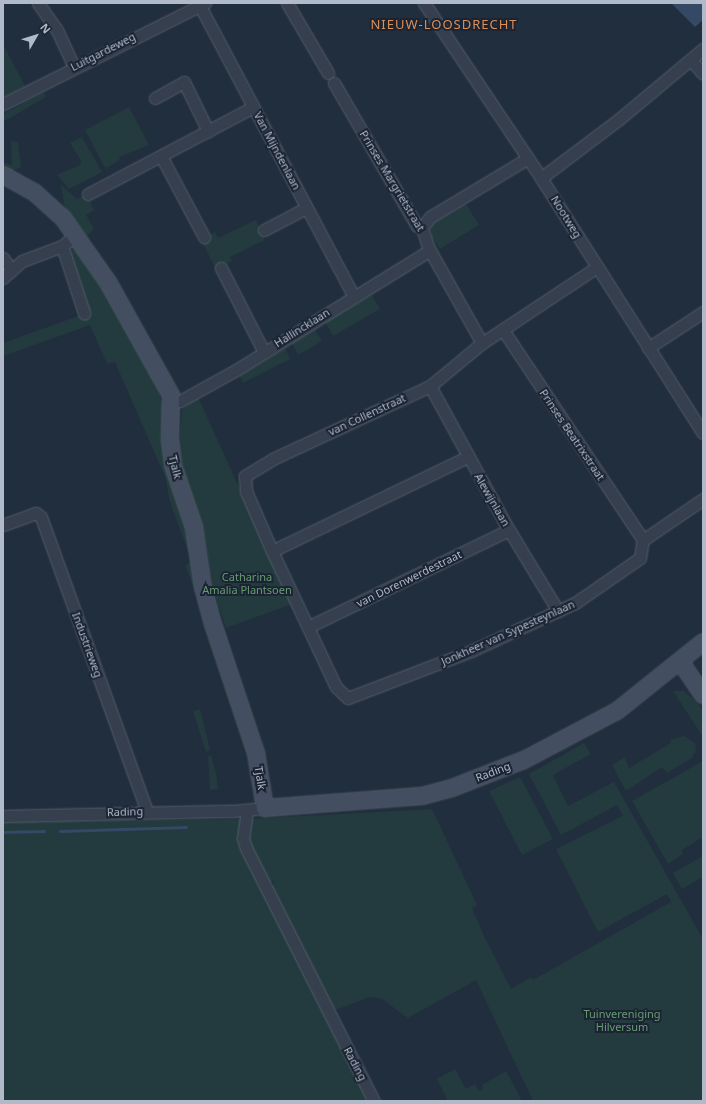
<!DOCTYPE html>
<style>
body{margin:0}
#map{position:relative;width:706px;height:1104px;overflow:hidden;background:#212e3d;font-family:"Noto Sans",sans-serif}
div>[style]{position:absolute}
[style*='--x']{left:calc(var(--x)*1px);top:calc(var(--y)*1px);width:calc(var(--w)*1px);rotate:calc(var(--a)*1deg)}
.green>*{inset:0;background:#233b3e}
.water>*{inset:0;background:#344965}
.stream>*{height:3px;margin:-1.5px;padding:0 1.5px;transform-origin:1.5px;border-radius:1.5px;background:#344965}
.roads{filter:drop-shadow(0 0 1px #545d6b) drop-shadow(0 0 1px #545d6b)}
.street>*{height:11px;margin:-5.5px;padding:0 5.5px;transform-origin:5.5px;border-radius:5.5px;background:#353f4d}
.secondary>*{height:16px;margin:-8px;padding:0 8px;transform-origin:8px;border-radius:8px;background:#434e60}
span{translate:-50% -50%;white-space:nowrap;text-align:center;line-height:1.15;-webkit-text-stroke:4px #1b2432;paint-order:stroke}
.street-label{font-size:11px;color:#b1bac8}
.park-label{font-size:11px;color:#679b72}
.quarter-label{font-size:13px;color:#d9905b;letter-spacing:1px}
.frame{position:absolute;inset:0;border:4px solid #b1bac8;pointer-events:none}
.north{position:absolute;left:16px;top:16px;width:40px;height:40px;-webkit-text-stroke:3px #1b2432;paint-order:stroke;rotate:51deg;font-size:11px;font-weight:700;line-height:16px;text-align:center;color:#b1bac8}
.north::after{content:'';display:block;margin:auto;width:14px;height:18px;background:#b1bac8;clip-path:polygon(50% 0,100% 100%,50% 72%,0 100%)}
</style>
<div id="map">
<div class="green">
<i style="clip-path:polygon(3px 44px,25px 86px,3px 97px)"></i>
<i style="clip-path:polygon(44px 92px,46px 97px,3px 122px,3px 114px)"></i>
<i style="clip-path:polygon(129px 107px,149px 145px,119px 157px,120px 160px,106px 168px,109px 175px,85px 130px)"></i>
<i style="clip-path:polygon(82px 137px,102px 172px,69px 189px,57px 175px,80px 165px,81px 160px,70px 143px)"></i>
<i style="clip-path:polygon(11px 141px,18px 142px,21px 167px,10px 172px,3px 168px,3px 162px,12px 165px)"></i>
<i style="clip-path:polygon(61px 185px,77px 199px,87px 194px,94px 210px,86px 215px,94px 229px,87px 236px,65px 210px)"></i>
<i style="clip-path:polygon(466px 204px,479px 225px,440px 249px,432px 237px,431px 228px,437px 221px)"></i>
<i style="clip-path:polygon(256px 220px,265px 240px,230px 257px,232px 261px,217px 271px,201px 240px,215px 232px,218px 238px)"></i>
<i style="clip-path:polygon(76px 249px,100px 281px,159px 390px,162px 405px,162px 433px,189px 524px,204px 613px,185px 565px,192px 562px,169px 499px,166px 479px,115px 362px,107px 364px,90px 325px,3px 356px,3px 343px,87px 313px,67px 252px)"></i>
<i style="clip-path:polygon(372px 295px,380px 309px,333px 336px,325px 322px)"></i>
<i style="clip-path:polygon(315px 330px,322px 341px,298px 355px,292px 343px)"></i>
<i style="clip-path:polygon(285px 348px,290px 359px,243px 383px,240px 376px)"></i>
<i style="clip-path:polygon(198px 397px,292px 604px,226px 628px,213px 588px,205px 538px,185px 476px,179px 445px,182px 410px)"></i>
<i style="clip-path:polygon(673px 691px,684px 691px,697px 702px,703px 711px,703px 737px)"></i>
<i style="clip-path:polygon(200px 709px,210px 750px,206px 752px,193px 711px)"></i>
<i style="clip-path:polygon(684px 736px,695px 743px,696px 750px,692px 758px,667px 773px,662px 767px,626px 791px,612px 765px,625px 757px,629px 768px,671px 743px,670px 740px)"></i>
<i style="clip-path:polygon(584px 743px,591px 754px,553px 775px,568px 806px,614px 782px,703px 939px,703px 1101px,533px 1101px,476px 980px,408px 1018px,382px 999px,370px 997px,330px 1012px,270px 890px,275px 880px,260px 887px,370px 1101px,3px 1101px,3px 822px,251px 819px,432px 809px,477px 905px,472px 908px,484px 936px,511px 989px,532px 977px,533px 980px,671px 902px,667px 894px,598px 932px,556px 849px,623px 816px,617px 805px,561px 835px,529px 774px)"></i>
<i style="clip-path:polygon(211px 755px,216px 774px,218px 789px,210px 790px,208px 756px)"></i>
<i style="clip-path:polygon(703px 761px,703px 837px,682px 850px,683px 854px,668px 864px,632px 801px)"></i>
<i style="clip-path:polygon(520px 777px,553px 839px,522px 855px,489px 791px)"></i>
<i style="clip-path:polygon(703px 856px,703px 877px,682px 889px,673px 873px)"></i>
<i style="clip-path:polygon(455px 1069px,466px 1089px,475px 1084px,479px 1091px,483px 1089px,482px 1085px,506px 1071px,522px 1101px,444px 1101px,447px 1099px,437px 1079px)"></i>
</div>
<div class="water">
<i style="clip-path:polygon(671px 3px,703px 3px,703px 20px,695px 27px)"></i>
</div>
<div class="stream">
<i style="--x:60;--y:831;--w:126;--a:-1.8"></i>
<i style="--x:3;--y:832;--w:41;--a:-1.4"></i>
</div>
<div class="roads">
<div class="street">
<i style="--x:38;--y:3;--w:33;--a:55"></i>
<i style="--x:57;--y:30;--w:41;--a:65.3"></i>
<i style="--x:287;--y:3;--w:81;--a:59.6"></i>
<i style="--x:424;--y:3;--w:211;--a:56.2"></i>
<i style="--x:541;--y:178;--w:302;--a:57.6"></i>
<i style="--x:200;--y:6;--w:329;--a:62.1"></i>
<i style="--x:691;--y:60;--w:18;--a:49"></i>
<i style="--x:334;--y:83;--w:165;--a:59.9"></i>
<i style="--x:417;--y:226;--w:5;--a:22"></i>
<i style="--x:422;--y:228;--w:22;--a:72"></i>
<i style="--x:429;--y:249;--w:108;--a:60.6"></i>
<i style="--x:155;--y:98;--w:33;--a:-29"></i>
<i style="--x:184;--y:82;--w:55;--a:63.9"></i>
<i style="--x:3;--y:104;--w:226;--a:-26.6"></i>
<i style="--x:161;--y:156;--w:92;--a:62"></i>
<i style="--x:541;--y:178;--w:96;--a:-37"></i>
<i style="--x:618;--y:120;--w:111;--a:-39.9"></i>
<i style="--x:88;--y:194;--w:187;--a:-27.8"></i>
<i style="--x:422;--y:228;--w:14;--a:-54"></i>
<i style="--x:430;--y:217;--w:114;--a:-31"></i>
<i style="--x:264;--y:230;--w:47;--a:-27.6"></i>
<i style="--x:62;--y:246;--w:71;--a:71.8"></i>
<i style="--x:3;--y:258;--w:15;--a:53"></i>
<i style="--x:597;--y:267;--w:138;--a:146.5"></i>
<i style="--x:482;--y:343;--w:67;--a:140.4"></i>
<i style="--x:430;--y:386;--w:173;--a:155.1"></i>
<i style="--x:273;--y:459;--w:33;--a:149"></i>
<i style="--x:245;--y:476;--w:15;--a:86"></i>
<i style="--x:246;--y:491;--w:65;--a:66.6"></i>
<i style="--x:272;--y:551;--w:150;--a:64.8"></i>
<i style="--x:336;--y:687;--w:16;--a:43"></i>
<i style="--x:348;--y:698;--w:132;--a:-20.9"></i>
<i style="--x:471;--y:651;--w:115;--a:-24.8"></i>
<i style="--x:575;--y:603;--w:79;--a:-34.7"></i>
<i style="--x:640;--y:558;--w:18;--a:-81"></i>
<i style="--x:643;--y:540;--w:73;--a:-34.3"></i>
<i style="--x:221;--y:268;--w:94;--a:62.9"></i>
<i style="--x:3;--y:278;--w:25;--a:-42"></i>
<i style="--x:22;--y:261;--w:43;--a:-20.6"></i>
<i style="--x:62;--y:246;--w:19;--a:-39"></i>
<i style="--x:503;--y:330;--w:252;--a:56.3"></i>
<i style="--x:648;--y:348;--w:66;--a:-33.2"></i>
<i style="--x:430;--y:386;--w:164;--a:61.3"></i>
<i style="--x:509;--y:530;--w:95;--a:58.8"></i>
<i style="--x:172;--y:401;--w:8;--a:0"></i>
<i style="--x:180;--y:401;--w:64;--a:-29"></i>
<i style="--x:236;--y:370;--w:228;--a:-31.7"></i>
<i style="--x:3;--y:525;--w:35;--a:-20"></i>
<i style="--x:36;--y:513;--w:6;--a:39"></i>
<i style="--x:41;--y:517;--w:313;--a:70.2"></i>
<i style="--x:272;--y:551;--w:216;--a:-25.7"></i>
<i style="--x:308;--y:627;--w:223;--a:-25.8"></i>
<i style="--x:247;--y:810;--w:28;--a:98"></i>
<i style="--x:243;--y:838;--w:10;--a:73"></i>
<i style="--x:246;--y:848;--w:284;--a:63.2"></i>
<i style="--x:3;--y:816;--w:229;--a:-1.3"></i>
<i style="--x:232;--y:811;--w:33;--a:-5"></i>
</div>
<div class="secondary">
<i style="--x:3;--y:175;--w:35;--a:29"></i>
<i style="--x:34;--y:192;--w:39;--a:42"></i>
<i style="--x:63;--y:218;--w:78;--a:54.9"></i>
<i style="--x:108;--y:282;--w:129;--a:60.9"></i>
<i style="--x:171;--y:395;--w:45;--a:91.3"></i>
<i style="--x:170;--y:440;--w:25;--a:83"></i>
<i style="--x:173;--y:465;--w:65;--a:71.3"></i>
<i style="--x:194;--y:527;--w:61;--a:81.5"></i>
<i style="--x:203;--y:587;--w:38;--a:75"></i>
<i style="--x:213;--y:624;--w:136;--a:71.6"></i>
<i style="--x:256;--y:753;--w:56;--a:80.7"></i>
<i style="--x:265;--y:808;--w:157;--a:-4.4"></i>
<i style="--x:422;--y:796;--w:31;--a:-15"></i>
<i style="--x:452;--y:788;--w:77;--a:-21.3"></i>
<i style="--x:524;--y:760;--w:105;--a:-27.8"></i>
<i style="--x:617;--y:711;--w:110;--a:-38.7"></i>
<i style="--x:680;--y:661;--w:41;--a:55.9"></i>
</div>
</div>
<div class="street-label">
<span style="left:103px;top:52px;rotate:-27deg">Luitgardeweg</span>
<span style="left:277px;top:151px;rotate:62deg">Van Mijndenlaan</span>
<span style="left:392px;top:181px;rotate:59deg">Prinses Margrietstraat</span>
<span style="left:566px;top:217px;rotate:58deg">Nootweg</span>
<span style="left:302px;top:328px;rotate:-32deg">Hallincklaan</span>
<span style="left:367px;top:415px;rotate:-25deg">van Collenstraat</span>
<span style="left:572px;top:435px;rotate:56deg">Prinses Beatrixstraat</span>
<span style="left:175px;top:467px;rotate:76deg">Tjalk</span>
<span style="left:492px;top:500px;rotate:60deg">Alewijnlaan</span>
<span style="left:409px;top:579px;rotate:-26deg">van Dorenwerdestraat</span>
<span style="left:508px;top:633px;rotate:-24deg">Jonkheer van Sypesteynlaan</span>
<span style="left:87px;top:645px;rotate:70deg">Industrieweg</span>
<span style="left:493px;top:772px;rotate:-21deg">Rading</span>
<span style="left:260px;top:778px;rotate:81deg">Tjalk</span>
<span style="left:125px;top:812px;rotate:-2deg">Rading</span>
<span style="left:355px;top:1064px;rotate:62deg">Rading</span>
</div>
<div class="park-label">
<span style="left:247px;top:584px">Catharina<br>Amalia Plantsoen</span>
<span style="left:622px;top:1021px">Tuinvereniging<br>Hilversum</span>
</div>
<div class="quarter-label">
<span style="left:444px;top:24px">NIEUW-LOOSDRECHT</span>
</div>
<div class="frame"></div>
<div class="north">N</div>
</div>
